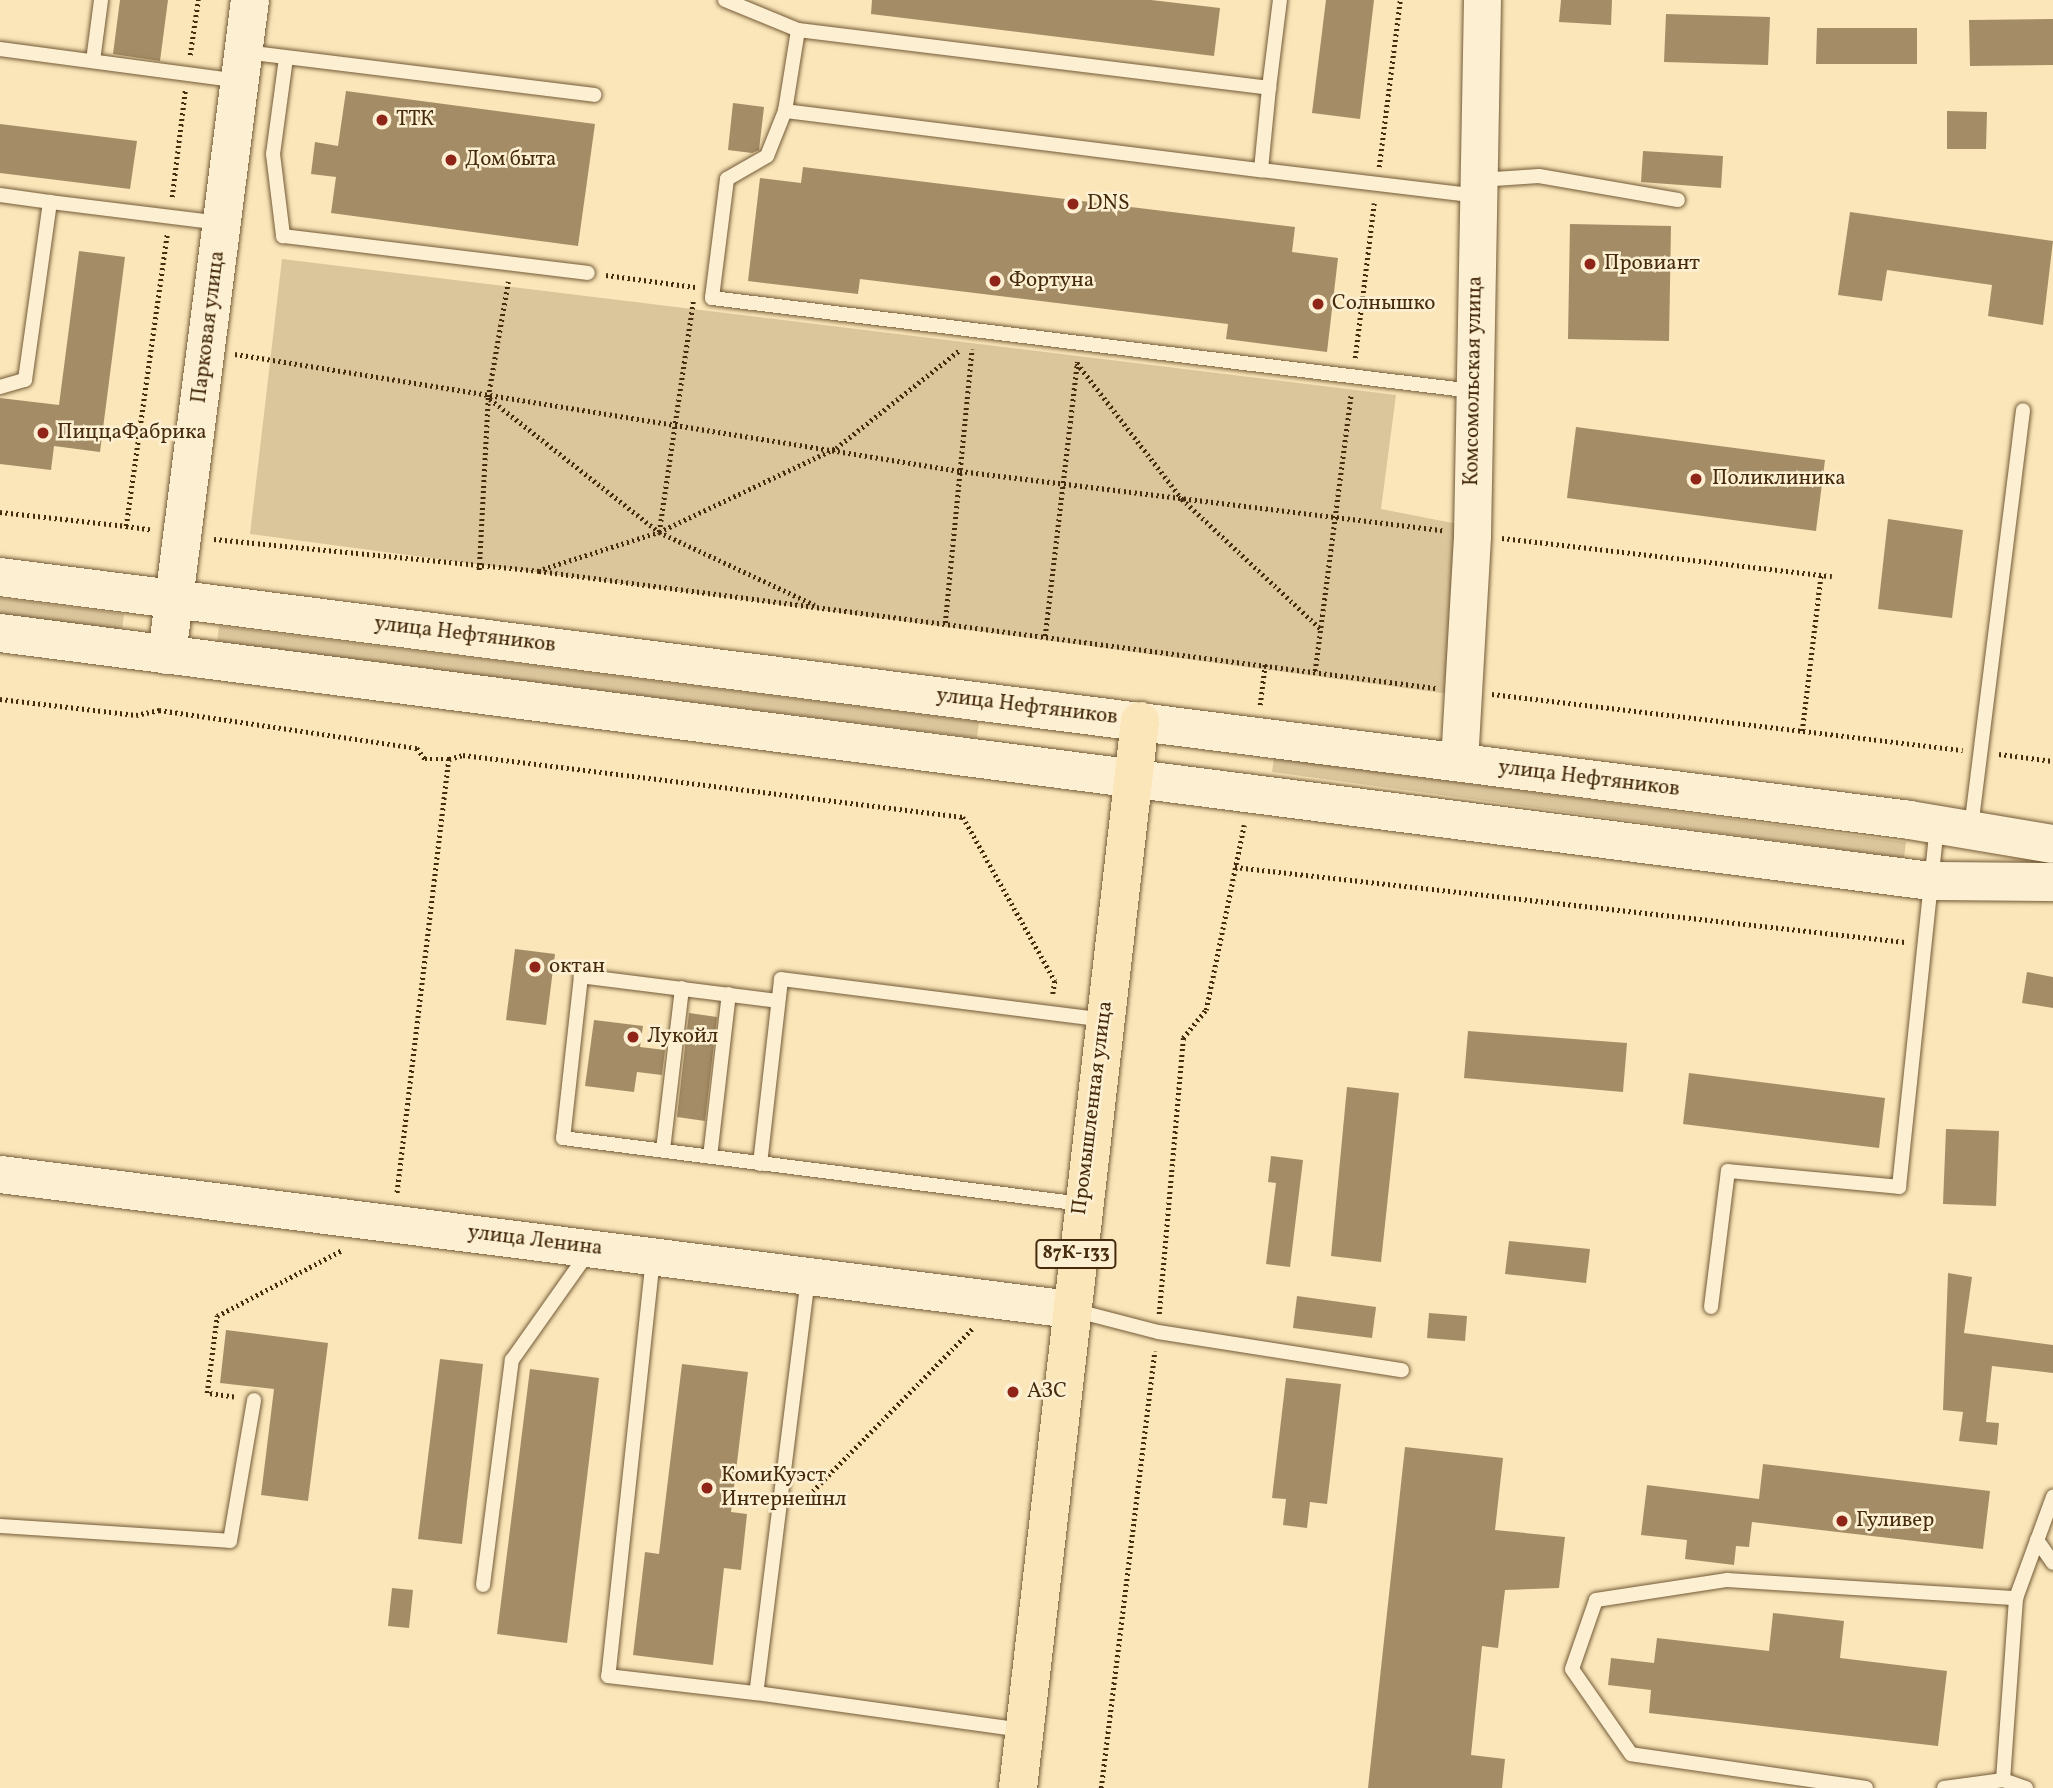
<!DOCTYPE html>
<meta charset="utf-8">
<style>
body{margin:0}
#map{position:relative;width:2053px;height:1788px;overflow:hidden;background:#fae6b9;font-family:Vollkorn,serif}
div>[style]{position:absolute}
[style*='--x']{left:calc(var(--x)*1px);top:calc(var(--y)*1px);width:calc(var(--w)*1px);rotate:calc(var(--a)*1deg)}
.green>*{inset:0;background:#dbc69c}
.building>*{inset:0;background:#a48d66}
.path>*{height:4.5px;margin-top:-2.25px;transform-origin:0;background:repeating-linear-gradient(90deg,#462c0c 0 2px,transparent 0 5.5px)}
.roads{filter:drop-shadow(0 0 2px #735a37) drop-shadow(0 0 2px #735a37)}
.service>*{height:14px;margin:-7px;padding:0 7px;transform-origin:7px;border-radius:7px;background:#fcefd2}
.tertiary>*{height:37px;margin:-18.5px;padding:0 18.5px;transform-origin:18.5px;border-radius:18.5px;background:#fcefd2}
.secondary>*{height:38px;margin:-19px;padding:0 19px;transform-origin:19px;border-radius:19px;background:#fcefd2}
.primary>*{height:38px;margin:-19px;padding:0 19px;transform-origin:19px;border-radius:19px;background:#fae6b9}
.dots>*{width:19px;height:19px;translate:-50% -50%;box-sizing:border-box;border:4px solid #fcefd2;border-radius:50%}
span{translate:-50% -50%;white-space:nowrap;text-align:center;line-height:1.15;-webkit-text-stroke:5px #fcefd2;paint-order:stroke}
.shield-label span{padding:2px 5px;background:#fcefd2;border:2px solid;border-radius:5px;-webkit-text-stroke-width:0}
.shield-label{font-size:19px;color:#462c0c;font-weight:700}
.poi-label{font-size:21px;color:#462c0c}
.left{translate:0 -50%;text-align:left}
.street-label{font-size:21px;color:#462c0c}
</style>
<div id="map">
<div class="green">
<i style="clip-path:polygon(282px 259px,1396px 395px,1381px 509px,1463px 525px,1449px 694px,250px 534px)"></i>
<i style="clip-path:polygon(0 598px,124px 614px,122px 630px,0 614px)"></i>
<i style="clip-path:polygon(219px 626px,979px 722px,977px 738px,217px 642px)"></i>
<i style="clip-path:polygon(1274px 758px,1906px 842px,1904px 858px,1272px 772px)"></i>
</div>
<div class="building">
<i style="clip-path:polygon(120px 0,168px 0,160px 61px,113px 54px)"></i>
<i style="clip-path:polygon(872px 0,1151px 0,1220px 8px,1214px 56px,871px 14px)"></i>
<i style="clip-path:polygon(1326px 0,1374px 0,1360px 119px,1312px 113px)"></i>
<i style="clip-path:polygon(1561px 0,1612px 0,1611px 25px,1559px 22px)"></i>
<i style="clip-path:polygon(1666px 14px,1770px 17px,1768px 65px,1664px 62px)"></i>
<i style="clip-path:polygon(2053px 19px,2053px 65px,1970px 66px,1969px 20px)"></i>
<i style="clip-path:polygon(1817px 28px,1917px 28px,1917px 64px,1816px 64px)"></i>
<i style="clip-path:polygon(346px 91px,595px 124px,578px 246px,331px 213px,336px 177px,311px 174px,315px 142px,338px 146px)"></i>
<i style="clip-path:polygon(733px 103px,764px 107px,759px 150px,752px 153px,728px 150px)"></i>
<i style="clip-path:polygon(1947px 111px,1987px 112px,1986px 149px,1947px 149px)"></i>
<i style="clip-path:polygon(0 124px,137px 141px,130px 189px,0 173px)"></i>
<i style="clip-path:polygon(1643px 151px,1723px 156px,1721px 188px,1641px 182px)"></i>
<i style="clip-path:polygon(803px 167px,1295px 227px,1292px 252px,1338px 258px,1327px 352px,1226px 339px,1228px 324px,860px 279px,858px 294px,748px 281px,760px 178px,801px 183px)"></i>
<i style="clip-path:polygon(1850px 212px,2053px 241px,2043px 325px,1988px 316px,1992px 285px,1887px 270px,1882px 301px,1838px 295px)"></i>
<i style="clip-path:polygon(1570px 224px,1671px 226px,1669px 341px,1568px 339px)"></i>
<i style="clip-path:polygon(79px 251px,125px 257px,100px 452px,54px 446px,51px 470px,0 464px,0 398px,59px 405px)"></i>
<i style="clip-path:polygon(1576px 427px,1825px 460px,1816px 531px,1567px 498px)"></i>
<i style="clip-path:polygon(1888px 519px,1963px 530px,1952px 618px,1878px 609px)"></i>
<i style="clip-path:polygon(515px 949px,555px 954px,546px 1025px,506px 1020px)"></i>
<i style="clip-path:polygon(2027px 972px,2053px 977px,2053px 1008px,2022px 1003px)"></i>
<i style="clip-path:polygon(689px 1013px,717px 1017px,705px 1121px,677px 1117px)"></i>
<i style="clip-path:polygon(594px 1020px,643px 1026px,640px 1047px,665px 1050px,662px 1075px,637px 1072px,634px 1092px,585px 1086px)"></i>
<i style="clip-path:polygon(1468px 1031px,1627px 1043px,1623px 1092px,1464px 1078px)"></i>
<i style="clip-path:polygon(1689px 1073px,1885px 1098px,1879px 1148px,1683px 1124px)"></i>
<i style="clip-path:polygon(1347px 1087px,1399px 1093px,1381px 1262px,1331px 1256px)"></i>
<i style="clip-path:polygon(1946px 1129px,1999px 1131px,1996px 1206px,1943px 1204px)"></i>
<i style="clip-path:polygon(1271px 1156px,1303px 1160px,1290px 1267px,1266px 1264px,1276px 1183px,1268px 1182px)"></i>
<i style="clip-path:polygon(1509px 1241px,1590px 1249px,1586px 1283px,1505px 1274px)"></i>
<i style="clip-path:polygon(1948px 1273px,1972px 1277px,1964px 1333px,2053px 1345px,2053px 1373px,1992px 1366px,1986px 1422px,1999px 1423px,1997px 1445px,1959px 1441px,1963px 1412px,1943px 1410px)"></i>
<i style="clip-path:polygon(1297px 1296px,1376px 1307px,1372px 1338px,1293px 1328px)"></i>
<i style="clip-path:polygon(1429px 1313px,1467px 1316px,1465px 1341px,1427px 1338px)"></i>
<i style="clip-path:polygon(226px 1330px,328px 1343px,308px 1501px,261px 1495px,274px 1389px,220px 1383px)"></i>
<i style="clip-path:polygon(440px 1359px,483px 1364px,462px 1544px,418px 1539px)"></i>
<i style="clip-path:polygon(682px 1364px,748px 1372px,731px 1512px,747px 1514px,741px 1570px,724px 1568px,713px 1665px,633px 1655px,645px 1552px,659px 1554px)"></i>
<i style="clip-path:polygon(530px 1369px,599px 1378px,567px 1643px,497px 1634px)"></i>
<i style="clip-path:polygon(1286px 1378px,1341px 1384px,1327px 1504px,1310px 1502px,1307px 1528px,1283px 1525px,1286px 1499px,1272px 1498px)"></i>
<i style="clip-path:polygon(1405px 1447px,1503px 1458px,1495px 1530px,1565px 1537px,1559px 1588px,1505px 1590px,1498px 1648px,1482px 1646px,1471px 1755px,1505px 1759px,1502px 1788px,1368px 1788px)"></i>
<i style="clip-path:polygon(1763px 1464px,1990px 1491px,1983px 1549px,1752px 1522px,1749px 1547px,1736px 1546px,1734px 1565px,1685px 1559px,1687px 1540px,1641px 1535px,1647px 1485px,1759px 1499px)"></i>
<i style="clip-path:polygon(392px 1588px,413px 1590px,409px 1628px,388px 1626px)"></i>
<i style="clip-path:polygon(1773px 1613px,1844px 1621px,1840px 1658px,1947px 1671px,1938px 1746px,1649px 1713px,1651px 1690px,1608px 1685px,1611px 1658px,1654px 1663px,1657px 1638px,1769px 1651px)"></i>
</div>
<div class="path">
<i style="--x:190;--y:55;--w:56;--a:-81.7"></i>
<i style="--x:1379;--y:167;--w:168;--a:-82.8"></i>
<i style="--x:172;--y:197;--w:107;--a:-83"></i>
<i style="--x:606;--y:275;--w:90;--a:7.7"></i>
<i style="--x:235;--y:354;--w:734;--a:9.17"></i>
<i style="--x:960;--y:471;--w:486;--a:7"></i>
<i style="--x:1355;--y:358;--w:156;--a:-83"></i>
<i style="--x:1077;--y:363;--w:172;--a:52.3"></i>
<i style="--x:1182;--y:499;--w:190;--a:43.1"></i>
<i style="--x:490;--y:399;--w:215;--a:38.2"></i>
<i style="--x:659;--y:532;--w:172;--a:25.1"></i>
<i style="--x:0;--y:512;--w:127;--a:6.3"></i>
<i style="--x:126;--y:526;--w:296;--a:-82"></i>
<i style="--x:126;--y:526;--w:27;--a:8"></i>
<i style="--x:659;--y:532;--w:233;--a:-81.6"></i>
<i style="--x:1502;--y:538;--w:332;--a:6.6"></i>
<i style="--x:214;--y:539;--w:327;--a:5.6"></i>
<i style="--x:539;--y:571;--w:904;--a:7.44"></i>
<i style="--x:543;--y:569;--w:122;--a:-17.7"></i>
<i style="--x:659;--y:532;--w:196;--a:-25.4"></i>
<i style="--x:836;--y:448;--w:159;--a:-38.4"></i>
<i style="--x:479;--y:570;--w:173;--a:-87"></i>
<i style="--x:488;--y:397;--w:117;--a:-80.1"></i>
<i style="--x:945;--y:623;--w:275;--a:-84.4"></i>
<i style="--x:1045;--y:636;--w:276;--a:-83.3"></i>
<i style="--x:1315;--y:671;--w:279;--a:-82.6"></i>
<i style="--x:1492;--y:694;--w:474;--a:6.8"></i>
<i style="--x:0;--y:699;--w:137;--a:6.7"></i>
<i style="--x:136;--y:715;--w:24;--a:-12"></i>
<i style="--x:159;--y:710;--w:261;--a:8.4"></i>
<i style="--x:417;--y:748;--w:14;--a:54"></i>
<i style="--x:425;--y:759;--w:24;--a:0"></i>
<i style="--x:449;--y:759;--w:439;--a:96.8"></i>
<i style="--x:1260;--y:705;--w:41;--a:-83"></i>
<i style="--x:1802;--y:731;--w:157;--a:-83.1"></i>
<i style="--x:1999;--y:754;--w:54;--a:7.4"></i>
<i style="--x:449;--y:759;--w:15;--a:-16"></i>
<i style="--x:463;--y:755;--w:504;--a:7.07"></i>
<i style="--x:963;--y:817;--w:188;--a:60.7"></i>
<i style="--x:1055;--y:981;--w:13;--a:99"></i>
<i style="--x:1235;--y:867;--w:674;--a:6.39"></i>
<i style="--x:1159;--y:1314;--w:277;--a:-85"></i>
<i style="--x:1183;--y:1038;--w:36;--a:-51"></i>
<i style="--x:1206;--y:1010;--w:189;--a:-78.4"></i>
<i style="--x:234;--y:1397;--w:27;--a:-172"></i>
<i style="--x:207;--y:1393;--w:78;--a:-82.6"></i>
<i style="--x:217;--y:1316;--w:141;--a:-27.8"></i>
<i style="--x:801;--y:1503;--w:247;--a:-45.5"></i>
<i style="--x:1101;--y:1788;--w:440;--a:-83"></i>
</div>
<div class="roads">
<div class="service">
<i style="--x:725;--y:0;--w:79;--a:22.3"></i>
<i style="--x:798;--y:30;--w:475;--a:7"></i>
<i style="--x:1269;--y:88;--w:82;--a:95.6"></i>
<i style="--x:1261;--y:170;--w:219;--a:6.8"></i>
<i style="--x:798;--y:30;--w:82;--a:99.1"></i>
<i style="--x:785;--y:111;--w:48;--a:111.8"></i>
<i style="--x:767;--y:156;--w:46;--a:150.1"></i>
<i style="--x:727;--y:179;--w:120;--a:97.2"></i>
<i style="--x:712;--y:298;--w:767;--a:6.97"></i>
<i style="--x:0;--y:49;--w:241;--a:7.6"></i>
<i style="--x:245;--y:52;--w:352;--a:7"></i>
<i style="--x:286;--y:58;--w:97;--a:97.7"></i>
<i style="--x:273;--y:154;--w:83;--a:83"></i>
<i style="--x:283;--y:236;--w:307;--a:6.9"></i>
<i style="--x:93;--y:61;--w:62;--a:-82.5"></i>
<i style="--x:1269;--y:88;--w:89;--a:-82.9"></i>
<i style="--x:785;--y:111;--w:480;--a:7.1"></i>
<i style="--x:1479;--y:180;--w:60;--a:-3.8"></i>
<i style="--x:1539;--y:176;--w:141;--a:9.8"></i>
<i style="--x:0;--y:195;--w:50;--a:8"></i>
<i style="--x:0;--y:387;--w:26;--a:-16"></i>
<i style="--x:25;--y:380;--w:180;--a:-82"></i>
<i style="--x:50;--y:202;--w:171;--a:7"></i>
<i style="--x:1971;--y:828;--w:421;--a:-82.9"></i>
<i style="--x:778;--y:1001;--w:199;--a:-172.8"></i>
<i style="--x:581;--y:976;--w:163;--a:96.3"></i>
<i style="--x:563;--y:1138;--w:523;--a:7.25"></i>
<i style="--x:663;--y:1150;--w:163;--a:-83.3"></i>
<i style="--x:710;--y:1157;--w:164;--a:-83.4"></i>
<i style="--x:760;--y:1164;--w:186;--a:-83.5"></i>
<i style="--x:781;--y:979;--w:326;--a:7.2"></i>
<i style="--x:653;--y:1258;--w:420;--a:96.1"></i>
<i style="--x:608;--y:1676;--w:149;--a:6.6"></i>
<i style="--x:808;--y:1278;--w:418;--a:97.1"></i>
<i style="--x:756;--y:1693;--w:271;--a:7.9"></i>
<i style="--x:1711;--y:1307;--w:137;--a:-82.9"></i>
<i style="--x:1728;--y:1171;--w:172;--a:5.3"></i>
<i style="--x:1899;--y:1187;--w:361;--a:-84"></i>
<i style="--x:1073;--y:1310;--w:88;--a:14.5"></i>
<i style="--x:1158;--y:1332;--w:247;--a:8.9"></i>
<i style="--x:0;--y:1526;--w:230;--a:3.7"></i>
<i style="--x:230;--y:1541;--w:143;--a:-80.3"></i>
<i style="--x:2037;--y:1540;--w:28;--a:55"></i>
<i style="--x:483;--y:1585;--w:227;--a:-82.7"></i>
<i style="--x:512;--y:1360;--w:135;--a:-54.7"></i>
<i style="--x:1866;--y:1788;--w:237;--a:-171.8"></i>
<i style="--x:1631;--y:1754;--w:103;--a:-124.8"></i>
<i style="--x:1572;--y:1669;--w:73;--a:-70.8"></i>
<i style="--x:1596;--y:1600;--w:133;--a:-8.7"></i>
<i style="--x:1727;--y:1580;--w:290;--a:3.6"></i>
<i style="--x:1944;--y:1788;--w:60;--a:-7.7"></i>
<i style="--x:2026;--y:1788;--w:24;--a:-161"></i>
<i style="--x:2003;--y:1780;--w:182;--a:-85.9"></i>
<i style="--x:2016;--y:1598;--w:108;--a:-69.9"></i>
</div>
<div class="tertiary">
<i style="--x:1459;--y:762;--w:227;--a:-86.7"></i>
<i style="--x:1472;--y:535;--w:535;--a:-88.93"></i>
<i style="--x:0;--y:1174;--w:1078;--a:7.19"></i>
</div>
<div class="secondary">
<i style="--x:0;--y:577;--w:1924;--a:7.25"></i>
<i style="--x:1909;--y:820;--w:146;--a:9.5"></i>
<i style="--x:0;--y:633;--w:1947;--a:7.32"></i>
<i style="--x:1931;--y:881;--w:122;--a:0.5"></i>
<i style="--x:167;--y:655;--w:660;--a:-82.78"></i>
</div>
<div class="primary">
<i style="--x:1018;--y:1788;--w:1074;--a:-83.48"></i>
</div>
</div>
<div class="dots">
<i style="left:382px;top:120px;background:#8f2418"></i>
<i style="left:451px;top:160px;background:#8f2418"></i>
<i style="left:1073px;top:204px;background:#8f2418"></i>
<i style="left:1590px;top:264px;background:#8f2418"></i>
<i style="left:995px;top:281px;background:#8f2418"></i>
<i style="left:1318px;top:304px;background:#8f2418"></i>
<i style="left:43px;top:433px;background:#8f2418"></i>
<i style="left:1696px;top:479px;background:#8f2418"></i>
<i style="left:535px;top:967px;background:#8f2418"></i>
<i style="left:633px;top:1037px;background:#8f2418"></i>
<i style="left:1013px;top:1392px;background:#8f2418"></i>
<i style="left:707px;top:1488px;background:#8f2418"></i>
<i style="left:1842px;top:1521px;background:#8f2418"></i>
</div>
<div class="shield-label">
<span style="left:1076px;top:1254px">87К-133</span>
</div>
<div class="poi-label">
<span class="left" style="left:396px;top:120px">ТТК</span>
<span class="left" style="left:465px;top:160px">Дом быта</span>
<span class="left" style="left:1087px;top:204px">DNS</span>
<span class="left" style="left:1604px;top:264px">Провиант</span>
<span class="left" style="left:1009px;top:281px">Фортуна</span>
<span class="left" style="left:1332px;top:304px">Солнышко</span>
<span class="left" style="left:57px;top:433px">ПиццаФабрика</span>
<span class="left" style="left:1712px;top:479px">Поликлиника</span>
<span class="left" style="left:549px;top:967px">октан</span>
<span class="left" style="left:647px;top:1037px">Лукойл</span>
<span class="left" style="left:1027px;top:1392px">АЗС</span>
<span class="left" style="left:721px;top:1488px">КомиКуэст<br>Интернешнл</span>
<span class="left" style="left:1856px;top:1521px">Гуливер</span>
</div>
<div class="street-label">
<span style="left:209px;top:327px;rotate:-83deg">Парковая улица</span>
<span style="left:1474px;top:381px;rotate:-89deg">Комсомольская улица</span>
<span style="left:465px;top:635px;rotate:7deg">улица Нефтяников</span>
<span style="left:1027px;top:707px;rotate:7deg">улица Нефтяников</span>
<span style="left:1589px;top:779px;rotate:7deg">улица Нефтяников</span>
<span style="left:1093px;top:1108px;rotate:-83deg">Промышленная улица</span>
<span style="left:535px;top:1241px;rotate:7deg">улица Ленина</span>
</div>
</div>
